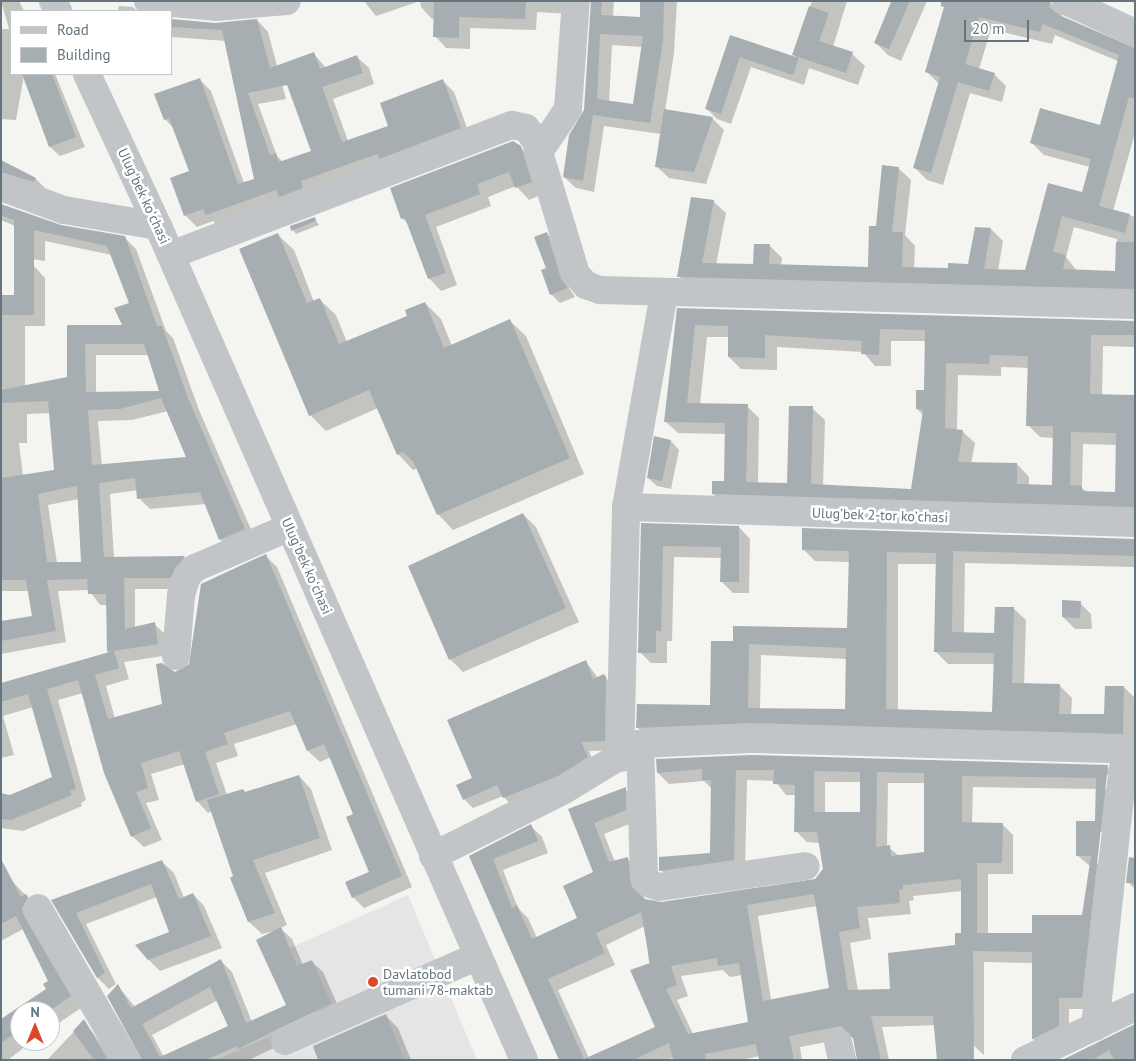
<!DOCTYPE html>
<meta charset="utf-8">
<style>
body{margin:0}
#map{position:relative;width:1136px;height:1061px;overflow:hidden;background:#f4f4f0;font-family:"PT Sans",sans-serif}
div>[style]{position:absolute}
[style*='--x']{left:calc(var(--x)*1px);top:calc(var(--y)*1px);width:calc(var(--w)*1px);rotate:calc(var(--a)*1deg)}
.built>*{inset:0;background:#e4e5e4}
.shadow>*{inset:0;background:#0003}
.building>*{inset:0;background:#a6aeb2}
.minor>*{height:28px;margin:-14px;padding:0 14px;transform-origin:14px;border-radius:14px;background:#c2c5c8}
.dots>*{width:14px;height:14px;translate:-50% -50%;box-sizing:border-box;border:2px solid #fff;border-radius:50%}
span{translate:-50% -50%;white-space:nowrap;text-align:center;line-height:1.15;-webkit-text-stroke:5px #fff;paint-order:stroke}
.street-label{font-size:14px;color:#647580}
.poi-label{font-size:14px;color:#647580}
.left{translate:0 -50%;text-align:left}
.frame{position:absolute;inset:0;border:2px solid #647580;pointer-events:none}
.legend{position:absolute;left:10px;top:10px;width:162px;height:65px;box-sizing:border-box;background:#fff;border:1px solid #c1c8cc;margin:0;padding:6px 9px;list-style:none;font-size:15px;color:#647580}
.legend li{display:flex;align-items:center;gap:10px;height:25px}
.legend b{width:25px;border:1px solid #c1c8cc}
.north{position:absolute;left:10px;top:1001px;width:50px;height:50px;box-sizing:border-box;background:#fff;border:1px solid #c1c8cc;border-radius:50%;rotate:0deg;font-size:14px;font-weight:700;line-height:20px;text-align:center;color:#647580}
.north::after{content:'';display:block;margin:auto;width:18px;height:22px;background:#db4829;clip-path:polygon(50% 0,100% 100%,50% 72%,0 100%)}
.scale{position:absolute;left:964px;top:20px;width:65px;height:22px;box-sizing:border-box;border:2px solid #647580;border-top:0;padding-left:6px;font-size:15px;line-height:18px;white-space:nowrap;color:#647580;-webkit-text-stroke:4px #fff;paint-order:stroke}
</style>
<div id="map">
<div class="built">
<i style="clip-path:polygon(408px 895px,477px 1060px,216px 1060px,316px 1016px,288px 949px)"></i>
</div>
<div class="shadow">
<i style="clip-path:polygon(1px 1px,19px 1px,24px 11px,11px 11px,11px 74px,55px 74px,85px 147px,60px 156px,50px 147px,24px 75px,16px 120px,1px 119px,1px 29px,9px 29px)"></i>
<i style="clip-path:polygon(364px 1px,578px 1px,572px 14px,537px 12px,536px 30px,470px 28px,470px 49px,446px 48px,435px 36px,435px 18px,432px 19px,421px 7px,420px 1px,376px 16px)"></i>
<i style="clip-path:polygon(evenodd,593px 1px,614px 1px,613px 16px,641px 18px,642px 1px,677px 1px,674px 53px,665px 111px,712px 118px,724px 130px,706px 184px,669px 178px,656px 166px,661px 134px,604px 126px,594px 192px,576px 188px,564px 177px,585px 111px,593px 1px,612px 45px,642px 47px,634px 106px,609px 102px,612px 45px)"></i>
<i style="clip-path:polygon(812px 1px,847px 1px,833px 47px,852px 54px,865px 66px,858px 85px,809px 68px,804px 85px,751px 67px,731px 124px,717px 119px,706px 108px,731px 36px,797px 58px,794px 55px)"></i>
<i style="clip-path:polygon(891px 1px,927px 1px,901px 61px,888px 55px,875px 42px)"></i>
<i style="clip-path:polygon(evenodd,947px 1px,1050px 2px,1062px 14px,1061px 17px,1135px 49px,1135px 133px,1113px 211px,1135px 217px,1135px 301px,691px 288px,679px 276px,713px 201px,726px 213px,716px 265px,754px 266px,769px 245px,782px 258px,781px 266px,870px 268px,877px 228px,898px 168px,911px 180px,905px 235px,915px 246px,914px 269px,949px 270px,969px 265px,991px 229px,1003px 241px,998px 271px,1026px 271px,1049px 185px,1083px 194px,1090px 167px,1044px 155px,1032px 143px,1101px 126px,1118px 61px,1055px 35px,1052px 44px,991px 29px,979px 69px,994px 74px,1006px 86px,1002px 102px,970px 93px,943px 185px,927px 180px,915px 168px,939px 84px,927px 72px,947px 1px,1074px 227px,1117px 239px,1116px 273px,1077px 271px,1066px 257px,1074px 227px)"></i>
<i style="clip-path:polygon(119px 6px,133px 7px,137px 11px,118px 11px)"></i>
<i style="clip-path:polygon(171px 20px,215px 24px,257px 20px,268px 32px,286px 99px,258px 104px,277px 156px,283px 162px,312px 151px,314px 54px,326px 68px,357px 57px,369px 68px,374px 84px,333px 99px,348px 141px,389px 126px,443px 81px,454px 92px,471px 139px,218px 226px,213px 221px,197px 227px,185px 215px,191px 172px,175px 130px,165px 119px,199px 79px,211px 91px,244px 183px,255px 180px,226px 41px,171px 37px)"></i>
<i style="clip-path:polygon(520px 147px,533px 160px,543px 194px,529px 200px,516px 186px,488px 197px,491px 206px,436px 227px,457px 285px,441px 291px,429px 278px,409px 225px,402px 218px)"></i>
<i style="clip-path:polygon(1px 161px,36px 179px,47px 190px,1px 189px)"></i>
<i style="clip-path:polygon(evenodd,1px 205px,58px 226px,124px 237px,136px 249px,166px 331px,173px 338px,199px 410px,256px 541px,232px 551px,221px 540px,206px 504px,150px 509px,139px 498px,138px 490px,110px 494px,114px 558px,184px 557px,195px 568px,182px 589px,135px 589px,135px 628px,154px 624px,166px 635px,169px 655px,124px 662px,129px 679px,106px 686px,115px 719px,163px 705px,175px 673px,190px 665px,266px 556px,277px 567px,412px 887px,364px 908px,353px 897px,371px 872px,355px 815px,331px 757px,320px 762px,308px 751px,297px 724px,234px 744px,238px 756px,216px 763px,227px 795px,243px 790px,246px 793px,299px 776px,311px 789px,332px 850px,265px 873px,287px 925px,280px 928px,292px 939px,303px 965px,311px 961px,323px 972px,342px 1015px,249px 1060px,141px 1060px,118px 986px,135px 1007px,221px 961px,232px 972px,252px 1022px,288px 1006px,275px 931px,262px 934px,249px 922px,231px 879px,234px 877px,212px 811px,208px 813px,197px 801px,185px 764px,151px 774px,159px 800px,146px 803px,162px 840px,144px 847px,132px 836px,83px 693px,58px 700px,86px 800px,81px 803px,82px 806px,23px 831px,1px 828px,1px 795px,11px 796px,54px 778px,33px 707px,3px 716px,14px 755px,1px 758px,1px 684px,110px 653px,108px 605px,100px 605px,89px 590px,58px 591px,66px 642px,1px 654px,1px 623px,33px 617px,29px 591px,1px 591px,1px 296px,15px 296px,34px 266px,45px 278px,45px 326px,25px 326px,25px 387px,69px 378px,68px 326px,123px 326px,131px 303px,112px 255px,45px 241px,45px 261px,26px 258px,15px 226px,1px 220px,1px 205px,96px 355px,149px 355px,160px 393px,96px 394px,96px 355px,1px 205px,168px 411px,188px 458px,102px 466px,98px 421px,132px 420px,168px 411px,1px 205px,50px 413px,55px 471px,23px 476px,19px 443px,27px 443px,27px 414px,50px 413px,1px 205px,79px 499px,83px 563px,57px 563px,48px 505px,79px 499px,1px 205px,218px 1000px,230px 1027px,164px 1057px,152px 1035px,218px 1000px)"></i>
<i style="clip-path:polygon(314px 218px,319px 225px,296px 234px,293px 230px)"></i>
<i style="clip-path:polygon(547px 233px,555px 242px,569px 288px,575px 297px,560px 303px,551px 294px)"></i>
<i style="clip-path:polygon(278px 235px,294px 250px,314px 302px,320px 300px,336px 315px,347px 342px,409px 316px,425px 303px,441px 319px,452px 346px,510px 321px,526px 336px,584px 474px,453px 530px,438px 514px,418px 468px,413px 470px,398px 454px,378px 408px,326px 431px,310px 415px)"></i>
<i style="clip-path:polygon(evenodd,678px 309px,1135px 322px,1135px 347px,1103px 346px,1102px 396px,1135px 398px,1135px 519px,725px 506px,713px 494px,725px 483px,726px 434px,678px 433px,665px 421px,678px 309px,707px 337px,729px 337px,729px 357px,741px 369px,777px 370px,777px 347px,863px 352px,875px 366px,891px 366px,891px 341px,926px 341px,925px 391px,917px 409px,924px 416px,912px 490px,823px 486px,825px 420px,812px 408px,789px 484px,758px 483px,759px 418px,747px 406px,700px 404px,707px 337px,678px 309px,1001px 367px,1029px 368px,1028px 425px,1040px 437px,1054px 438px,1054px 486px,1029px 486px,1029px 477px,1017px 464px,971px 464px,975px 443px,962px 431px,957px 430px,958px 375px,1001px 376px,1001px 367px,678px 309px,1083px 444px,1117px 445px,1116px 493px,1087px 492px,1082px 488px,1083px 444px)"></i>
<i style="clip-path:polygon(671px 441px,679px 450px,671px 489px,657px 486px,648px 478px)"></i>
<i style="clip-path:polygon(523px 514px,536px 527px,579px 622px,463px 672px,450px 659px)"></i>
<i style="clip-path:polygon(642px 524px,739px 527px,750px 539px,749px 593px,733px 593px,722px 582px,722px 558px,674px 557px,672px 641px,667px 641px,667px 663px,651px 663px,640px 652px)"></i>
<i style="clip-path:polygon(evenodd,1135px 540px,1135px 567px,965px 563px,964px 633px,995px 634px,1013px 608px,1026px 620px,1024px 685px,1059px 685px,1072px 698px,1071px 715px,1105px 716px,1124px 687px,1135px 698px,1135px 746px,650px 740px,638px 728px,711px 706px,734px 643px,848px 629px,850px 562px,815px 561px,803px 549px,1135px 540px,898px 564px,937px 564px,935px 651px,948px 664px,995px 664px,994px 713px,898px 711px,898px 564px,1135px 540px,761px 655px,847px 659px,846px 710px,760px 709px,761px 655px)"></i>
<i style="clip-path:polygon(1079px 602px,1091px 614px,1092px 629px,1075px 629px,1063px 617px)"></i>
<i style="clip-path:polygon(586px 662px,598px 678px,604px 676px,615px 687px,614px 750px,589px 751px,596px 767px,513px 807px,503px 796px,473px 808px,464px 799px,474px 778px)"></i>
<i style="clip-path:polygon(evenodd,657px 760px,1107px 766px,1118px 777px,1093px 1009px,1069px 1009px,1069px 1038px,1044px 1050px,1033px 1039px,1033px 963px,984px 962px,984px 1055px,974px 1046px,965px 1024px,882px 1027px,889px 1060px,858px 1060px,853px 1037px,800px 1047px,802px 1060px,761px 1060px,760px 1056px,740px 1060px,675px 1060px,674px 1057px,668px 1060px,561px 1060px,470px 856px,531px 826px,542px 837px,548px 853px,503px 870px,518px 908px,528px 918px,537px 938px,579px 919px,594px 873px,570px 810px,625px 789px,636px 800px,637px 821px,604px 834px,615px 862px,627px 859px,639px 870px,644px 900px,661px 904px,817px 879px,824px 870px,820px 843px,807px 842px,796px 831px,796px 795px,786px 795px,775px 781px,747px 780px,745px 871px,672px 881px,661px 870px,711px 854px,712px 789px,704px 781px,669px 784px,658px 773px,657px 760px,1105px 775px,1108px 775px,1106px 790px,1104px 788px,1105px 775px,657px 760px,825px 782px,861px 782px,861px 814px,825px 813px,825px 782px,657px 760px,888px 783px,925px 783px,925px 853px,899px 856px,887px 846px,888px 783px,657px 760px,973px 787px,1097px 789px,1096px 822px,1077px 855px,1091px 867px,1083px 916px,1033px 934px,988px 934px,988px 874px,1013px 874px,1013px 835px,1002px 824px,972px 824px,973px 787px,657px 760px,1099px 832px,1102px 832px,1098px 864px,1096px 862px,1099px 832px,657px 760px,962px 891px,962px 934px,957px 946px,891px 990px,858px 991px,850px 943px,871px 939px,868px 918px,911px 914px,909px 901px,914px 900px,913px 896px,962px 891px,657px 760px,817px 906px,830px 989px,771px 1000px,758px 916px,817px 906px,657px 760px,645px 926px,656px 1027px,589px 1058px,558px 990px,615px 965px,606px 945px,645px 926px,657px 760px,723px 970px,730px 977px,742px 975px,750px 1023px,693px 1034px,677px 1000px,688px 996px,681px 976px,723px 970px)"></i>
<i style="clip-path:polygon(1135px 859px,1135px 889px,1128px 882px)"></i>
<i style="clip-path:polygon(162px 862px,174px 873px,184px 898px,193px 894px,204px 906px,222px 948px,160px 971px,148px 959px,171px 933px,157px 897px,86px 924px,116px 984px,109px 989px,98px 978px,53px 901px)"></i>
<i style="clip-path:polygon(11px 880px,37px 907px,81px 1008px,50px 1029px,50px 1011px,20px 1011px,20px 1041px,32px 1041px,8px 1060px,1px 1060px,3px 1019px,48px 989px,49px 981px,23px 929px,1px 941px,1px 884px)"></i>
<i style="clip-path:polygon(385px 1015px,398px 1028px,411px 1060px,320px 1060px)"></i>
<i style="clip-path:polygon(84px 1021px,113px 1060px,47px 1060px)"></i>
<i style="clip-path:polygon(1135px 1026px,1135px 1060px,1064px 1060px)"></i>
</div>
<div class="building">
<i style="clip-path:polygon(434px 1px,526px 1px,525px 19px,459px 17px,459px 38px,433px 37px)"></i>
<i style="clip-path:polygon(evenodd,591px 1px,602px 1px,601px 15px,640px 17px,640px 1px,664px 1px,663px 41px,650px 123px,593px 115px,583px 181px,563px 177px,569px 135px,584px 110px,591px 1px,600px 34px,643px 36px,633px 104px,597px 99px,600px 34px)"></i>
<i style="clip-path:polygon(892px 1px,910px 1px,889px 49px,874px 43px)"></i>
<i style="clip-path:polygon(941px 1px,1051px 1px,1049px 7px,1059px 15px,1135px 48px,1135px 99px,1129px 97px,1099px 206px,1130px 214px,1125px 233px,1062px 216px,1053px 252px,1066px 255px,1063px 269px,1115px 271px,1116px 242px,1135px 242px,1135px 289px,677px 277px,691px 197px,714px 200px,702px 263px,753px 264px,754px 244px,770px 244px,769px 264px,868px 267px,869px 226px,876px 226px,882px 165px,899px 167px,892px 232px,903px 232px,902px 267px,948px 268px,948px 263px,968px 264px,975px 227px,991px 228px,984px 269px,1025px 270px,1048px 183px,1082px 192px,1091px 159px,1030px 143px,1040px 108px,1100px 125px,1119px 55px,1043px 24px,1040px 32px,979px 17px,965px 64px,995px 73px,989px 91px,958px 82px,931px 173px,913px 168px,940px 77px,925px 72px,944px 7px,941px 6px)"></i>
<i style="clip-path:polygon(809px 6px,829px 13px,819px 41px,853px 52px,846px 73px,792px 55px)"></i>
<i style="clip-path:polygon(evenodd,171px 19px,215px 23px,257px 19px,270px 68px,314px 52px,320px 69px,357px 55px,363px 73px,322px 87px,342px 142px,388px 126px,380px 103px,443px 79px,461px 128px,379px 159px,377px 154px,301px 181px,303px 188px,279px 197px,276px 190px,206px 215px,203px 209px,184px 216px,170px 178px,189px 171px,169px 118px,164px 120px,154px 94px,200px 78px,238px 184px,254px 179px,222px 30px,171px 27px,171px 19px,287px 85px,311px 151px,279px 162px,276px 153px,270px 155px,248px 93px,287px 85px)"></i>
<i style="clip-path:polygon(730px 35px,799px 58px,793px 75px,740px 57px,721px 114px,705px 109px)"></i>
<i style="clip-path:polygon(22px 74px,52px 74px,76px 137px,49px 147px)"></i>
<i style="clip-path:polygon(664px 109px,713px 117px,694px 172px,655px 167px)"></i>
<i style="clip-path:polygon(513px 141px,521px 146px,532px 182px,515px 188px,509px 172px,477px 184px,480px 194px,425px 215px,446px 273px,428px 279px,405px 218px,401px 219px,390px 188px)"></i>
<i style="clip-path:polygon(1px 160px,36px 178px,34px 182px,1px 172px)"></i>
<i style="clip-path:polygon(evenodd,1px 204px,61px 225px,125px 236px,157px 326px,162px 326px,188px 398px,245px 529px,219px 540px,200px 492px,137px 499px,135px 478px,99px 483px,104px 557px,185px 556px,170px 578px,124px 578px,125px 629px,155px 622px,158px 644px,114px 651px,119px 668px,95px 675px,108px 719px,162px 704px,156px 664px,162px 663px,175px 672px,189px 664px,201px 584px,266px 554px,402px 876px,352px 898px,345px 882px,369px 872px,346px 817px,353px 814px,324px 744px,307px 751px,290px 711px,224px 733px,228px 744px,205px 752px,219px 794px,196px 802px,179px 751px,141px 763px,148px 788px,136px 792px,151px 828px,131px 837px,104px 773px,78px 680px,47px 689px,76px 789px,70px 791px,72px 795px,11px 820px,1px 819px,1px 793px,10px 795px,52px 777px,28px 694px,1px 702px,1px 683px,113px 651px,107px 652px,106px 594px,88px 594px,87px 579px,47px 580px,56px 631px,1px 641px,1px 621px,32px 616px,26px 580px,1px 580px,1px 478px,54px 470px,48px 401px,1px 403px,1px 390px,67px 377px,67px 325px,122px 325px,114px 308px,129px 303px,107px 246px,34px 230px,34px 315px,1px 315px,1px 295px,14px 295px,14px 220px,1px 215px,1px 204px,85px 344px,144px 344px,159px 391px,86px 392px,85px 344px,1px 204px,161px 398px,186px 457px,92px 465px,88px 410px,120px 409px,161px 398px,1px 204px,77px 486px,81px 562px,47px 562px,38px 494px,77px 486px)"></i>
<i style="clip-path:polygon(315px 217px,316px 221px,291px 231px,290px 226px)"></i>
<i style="clip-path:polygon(547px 232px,561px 279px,568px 288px,550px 295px,541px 270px,546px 268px,534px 237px)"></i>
<i style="clip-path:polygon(278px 233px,307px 303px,320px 298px,339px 344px,407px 316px,405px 310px,425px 302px,444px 348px,510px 319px,570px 458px,437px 515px,413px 461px,403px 452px,397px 455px,369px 390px,309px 416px,239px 249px)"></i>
<i style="clip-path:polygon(evenodd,677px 308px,1135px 321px,1135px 335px,1091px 335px,1090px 394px,1134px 395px,1135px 507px,712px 494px,712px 481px,724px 481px,725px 423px,664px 422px,677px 308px,695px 325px,728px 326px,728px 357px,765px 358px,765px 335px,862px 341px,861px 354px,879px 355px,880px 329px,925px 330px,924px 390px,916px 390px,916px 409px,923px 410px,911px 489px,811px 484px,813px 406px,789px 406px,787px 483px,746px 482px,748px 404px,687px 403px,695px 325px,677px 308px,990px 355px,1028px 356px,1026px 426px,1053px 426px,1052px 485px,1017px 484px,1017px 463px,958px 462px,963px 430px,945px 428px,946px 363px,989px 364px,990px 355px,677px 308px,1071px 432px,1116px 433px,1115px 492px,1082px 491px,1082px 486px,1070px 485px,1071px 432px)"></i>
<i style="clip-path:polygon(654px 436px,671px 440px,662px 481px,647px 478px)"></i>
<i style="clip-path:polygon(523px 513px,566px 608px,449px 660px,408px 566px)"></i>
<i style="clip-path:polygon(641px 523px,739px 526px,739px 582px,720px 582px,721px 547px,663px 546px,661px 631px,656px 631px,656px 653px,638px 653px)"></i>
<i style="clip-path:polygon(evenodd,802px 528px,1135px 539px,1135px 556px,953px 551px,952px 632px,994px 633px,995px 607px,1014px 607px,1012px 683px,1060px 684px,1059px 714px,1104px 714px,1105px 686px,1124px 686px,1123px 734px,751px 723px,636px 728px,637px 704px,710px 705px,711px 641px,733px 641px,733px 626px,847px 628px,849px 551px,802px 550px,802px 528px,887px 552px,936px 553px,934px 652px,994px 653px,992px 712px,886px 709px,887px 552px,802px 528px,749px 644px,846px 648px,845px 709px,748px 708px,749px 644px)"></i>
<i style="clip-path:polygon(1062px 600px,1081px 601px,1080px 618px,1062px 617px)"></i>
<i style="clip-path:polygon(586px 660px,593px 679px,604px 674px,606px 677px,605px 741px,581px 742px,588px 757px,558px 776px,503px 798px,497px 785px,463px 800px,456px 785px,472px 778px,447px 720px)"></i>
<i style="clip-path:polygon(evenodd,751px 755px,1108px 765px,1082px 998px,1059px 998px,1059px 1026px,1032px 1039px,1032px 952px,973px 951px,974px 1060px,937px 1060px,933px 1016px,871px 1016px,881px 1060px,857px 1060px,853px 1038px,841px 1026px,789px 1036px,794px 1060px,759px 1060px,756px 1044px,705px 1054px,706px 1060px,673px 1060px,669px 1043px,633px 1060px,559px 1060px,469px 856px,531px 824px,538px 841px,493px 859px,512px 908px,517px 905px,532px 939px,577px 918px,563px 886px,593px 872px,568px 809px,626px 787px,626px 810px,594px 823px,609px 862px,628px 857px,632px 887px,645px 899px,661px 902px,815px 879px,823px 869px,817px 832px,794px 832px,795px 785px,773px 784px,774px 770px,736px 770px,734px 860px,659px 871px,659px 857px,710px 853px,711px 780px,702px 780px,702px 769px,657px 773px,656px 759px,751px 755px,814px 771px,860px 772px,860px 812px,814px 812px,814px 771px,751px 755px,877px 772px,924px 773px,924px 852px,891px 856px,890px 845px,876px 847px,877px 772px,751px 755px,962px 776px,1096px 778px,1095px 821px,1076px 821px,1076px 856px,1091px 856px,1082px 915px,1032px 915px,1032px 933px,977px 933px,977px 863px,1002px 863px,1003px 823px,962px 822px,962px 776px,751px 755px,961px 879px,961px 933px,955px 933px,955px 945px,888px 953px,890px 989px,848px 990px,839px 932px,860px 928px,857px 907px,900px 903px,899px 890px,903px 889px,903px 885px,961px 879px,751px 755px,814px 894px,829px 988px,763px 1001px,747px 905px,814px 894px,751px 755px,641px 912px,650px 963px,630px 970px,655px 1027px,584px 1059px,548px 979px,605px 953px,596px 933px,641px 912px,751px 755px,717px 958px,718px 966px,739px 963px,748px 1022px,688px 1034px,666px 989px,677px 985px,671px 966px,717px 958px)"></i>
<i style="clip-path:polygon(299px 775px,320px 838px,253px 860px,275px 913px,248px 922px,230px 878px,233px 876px,207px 800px,243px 789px,245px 792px)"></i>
<i style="clip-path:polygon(1129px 857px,1135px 858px,1135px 883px,1126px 883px)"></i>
<i style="clip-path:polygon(1px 859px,21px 897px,26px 894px,28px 897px,22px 908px,24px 916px,71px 996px,49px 1011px,20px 1011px,20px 1030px,1px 1043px,1px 1019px,46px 989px,43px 984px,48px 981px,16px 916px,1px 924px)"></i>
<i style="clip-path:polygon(162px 860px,179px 899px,193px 893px,211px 936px,148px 960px,135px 945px,169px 932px,151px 884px,76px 913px,105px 973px,97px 978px,51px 900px)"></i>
<i style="clip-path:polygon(evenodd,281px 927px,297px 966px,312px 960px,331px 1003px,238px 1049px,237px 1046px,206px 1060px,142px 1060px,107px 996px,118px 984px,131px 1008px,221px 959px,246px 1023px,286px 1005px,256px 940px,281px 927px,210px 987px,228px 1026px,160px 1057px,142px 1024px,210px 987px)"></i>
<i style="clip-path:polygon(386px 1014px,404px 1060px,318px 1060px,313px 1046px)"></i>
<i style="clip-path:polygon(84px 1019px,108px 1060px,94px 1060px,73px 1031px)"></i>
<i style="clip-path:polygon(1135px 1024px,1135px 1060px,1114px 1060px,1109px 1050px,1092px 1060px,1062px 1060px)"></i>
</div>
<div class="minor">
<i style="--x:53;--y:1;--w:11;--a:63"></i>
<i style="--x:148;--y:1;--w:68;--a:5"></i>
<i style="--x:216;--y:7;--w:71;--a:-4.8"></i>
<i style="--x:1066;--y:1;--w:76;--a:24.9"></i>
<i style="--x:87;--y:74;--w:168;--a:65"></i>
<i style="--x:158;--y:226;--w:911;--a:66.31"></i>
<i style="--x:539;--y:152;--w:52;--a:-56"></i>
<i style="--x:568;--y:109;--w:108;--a:-85.8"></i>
<i style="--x:1;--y:187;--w:67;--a:20.1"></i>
<i style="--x:64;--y:210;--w:95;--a:9.7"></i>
<i style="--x:171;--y:255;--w:365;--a:-20.9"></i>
<i style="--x:512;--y:125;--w:14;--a:12"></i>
<i style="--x:526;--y:128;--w:14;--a:51"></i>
<i style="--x:535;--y:139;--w:141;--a:73.1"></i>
<i style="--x:576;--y:274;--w:15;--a:48"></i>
<i style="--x:586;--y:285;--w:15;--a:20"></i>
<i style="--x:600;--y:290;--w:535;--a:1.61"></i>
<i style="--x:626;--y:507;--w:509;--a:1.8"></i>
<i style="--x:176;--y:656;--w:61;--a:-85.3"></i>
<i style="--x:181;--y:595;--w:20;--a:-72"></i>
<i style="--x:187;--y:576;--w:11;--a:-45"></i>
<i style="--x:195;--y:568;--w:103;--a:-23.3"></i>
<i style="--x:640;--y:744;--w:133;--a:88.3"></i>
<i style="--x:644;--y:877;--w:9;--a:49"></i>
<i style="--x:650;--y:884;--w:9;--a:18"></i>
<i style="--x:659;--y:887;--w:148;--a:-8.1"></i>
<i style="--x:620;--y:758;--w:251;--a:-88.6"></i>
<i style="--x:626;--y:507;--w:217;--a:-79.9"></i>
<i style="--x:433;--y:856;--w:147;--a:-26.7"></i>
<i style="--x:564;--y:790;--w:89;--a:-31.2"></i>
<i style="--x:640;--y:744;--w:111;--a:-2.6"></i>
<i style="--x:751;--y:739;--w:384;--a:1.6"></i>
<i style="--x:38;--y:908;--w:176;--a:59.9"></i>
<i style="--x:1095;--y:1027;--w:279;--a:-83.8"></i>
<i style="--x:285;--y:1041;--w:211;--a:-23.8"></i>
<i style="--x:838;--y:1042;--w:18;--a:77"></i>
<i style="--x:1025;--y:1060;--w:122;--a:-25.7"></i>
</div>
<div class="dots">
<i style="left:373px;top:982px;background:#db4829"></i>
</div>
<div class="street-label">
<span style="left:144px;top:196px;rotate:65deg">Ulugʻbek koʻchasi</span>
<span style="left:880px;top:515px;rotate:2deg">Ulugʼbek 2-tor koʼchasi</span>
<span style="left:307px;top:566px;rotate:66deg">Ulugʻbek koʻchasi</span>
</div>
<div class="poi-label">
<span class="left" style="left:383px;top:982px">Davlatobod<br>tumani 78-maktab</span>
</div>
<div class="frame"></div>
<ul class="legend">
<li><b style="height:6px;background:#c2c5c8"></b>Road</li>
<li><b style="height:14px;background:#a6aeb2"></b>Building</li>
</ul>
<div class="north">N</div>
<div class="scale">20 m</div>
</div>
